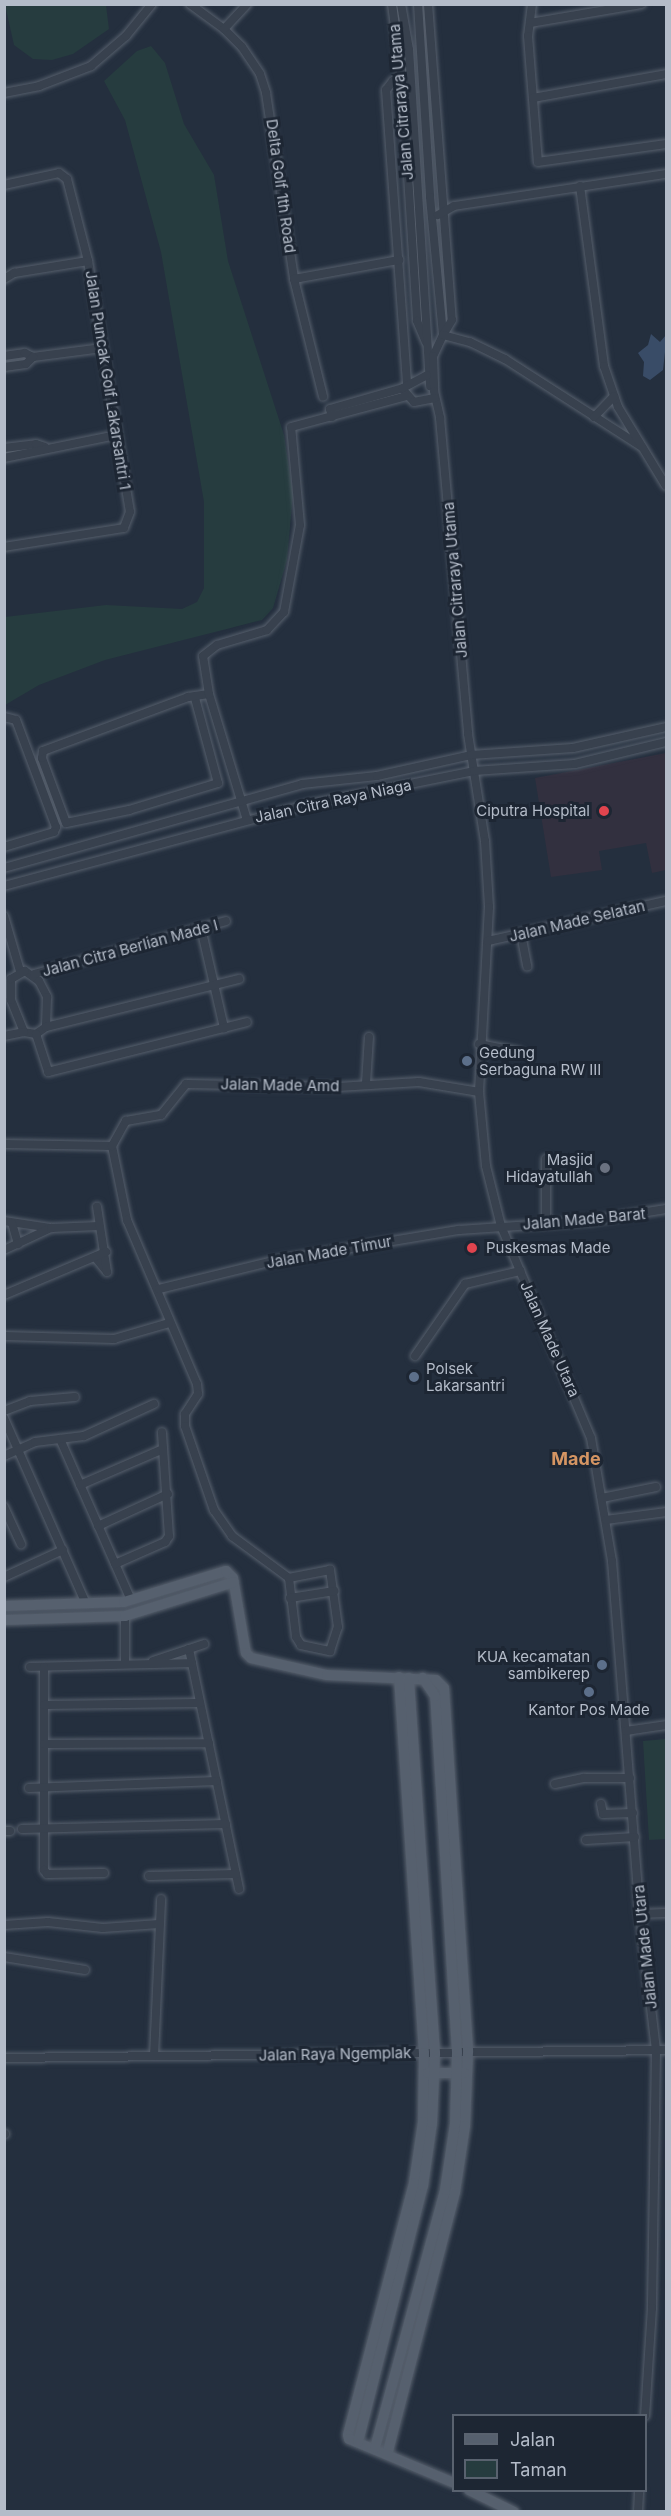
<!DOCTYPE html>
<style>
body{margin:0}
#map{position:relative;width:671px;height:2516px;overflow:hidden;background:#242f3e;font-family:Inter,sans-serif}
div>[style]{position:absolute}
[style*='--x']{left:calc(var(--x)*1px);top:calc(var(--y)*1px);width:calc(var(--w)*1px);rotate:calc(var(--a)*1deg)}
.medical>*{inset:0;background:#32303f}
.green>*{inset:0;background:#263c3f}
.water>*{inset:0;background:#394c67}
.roads{filter:drop-shadow(0 0 2px #565f6c) drop-shadow(0 0 2px #565f6c)}
.minor>*{height:8px;margin:-4px;padding:0 4px;transform-origin:4px;border-radius:4px;background:#38414e}
.major>*{height:10px;margin:-5px;padding:0 5px;transform-origin:5px;border-radius:5px;background:#56606e}
.dots>*{width:16px;height:16px;translate:-50% -50%;box-sizing:border-box;border:3px solid #1d2633;border-radius:50%}
span{translate:-50% -50%;white-space:nowrap;text-align:center;line-height:1.15;-webkit-text-stroke:6px #1d2633;paint-order:stroke}
.street-label{font-size:15px;color:#b4bcc9}
.poi-label{font-size:15px;color:#b4bcc9}
.right{translate:-100% -50%;text-align:right}
.left{translate:0 -50%;text-align:left}
.quarter-label{font-size:18px;color:#d59563;font-weight:700}
.frame{position:absolute;inset:0;border:6px solid #b4bcc9;pointer-events:none}
.legend{position:absolute;left:452px;top:2414px;width:195px;height:78px;box-sizing:border-box;background:#1d2633;border:2px solid #59626f;margin:0;padding:8px 10px;list-style:none;font-size:18px;color:#b4bcc9}
.legend li{display:flex;align-items:center;gap:12px;height:30px}
.legend b{width:30px;border:2px solid #59626f}
</style>
<div id="map">
<div class="medical">
<i style="clip-path:polygon(666px 753px,666px 870px,652px 873px,646px 843px,599px 851px,602px 870px,551px 877px,535px 778px)"></i>
</div>
<div class="green">
<i style="clip-path:polygon(5px 5px,106px 5px,109px 29px,73px 54px,52px 60px,33px 59px,14px 45px)"></i>
<i style="clip-path:polygon(151px 46px,165px 63px,184px 124px,214px 175px,228px 261px,284px 435px,293px 494px,287px 560px,273px 608px,262px 620px,105px 660px,39px 685px,5px 705px,5px 617px,106px 605px,182px 609px,197px 602px,204px 588px,204px 502px,161px 252px,125px 120px,104px 81px,137px 51px)"></i>
<i style="clip-path:polygon(666px 1739px,666px 1839px,649px 1840px,643px 1741px)"></i>
</div>
<div class="water">
<i style="clip-path:polygon(651px 334px,660px 342px,666px 335px,666px 343px,663px 370px,650px 380px,643px 376px,644px 362px,638px 353px,648px 345px)"></i>
</div>
<div class="roads">
<div class="minor">
<i style="--x:190;--y:4;--w:42;--a:36.3"></i>
<i style="--x:224;--y:29;--w:25;--a:45"></i>
<i style="--x:242;--y:47;--w:32;--a:56"></i>
<i style="--x:260;--y:74;--w:20;--a:72"></i>
<i style="--x:266;--y:93;--w:188;--a:81.4"></i>
<i style="--x:294;--y:279;--w:121;--a:76.1"></i>
<i style="--x:392;--y:4;--w:77;--a:82.5"></i>
<i style="--x:402;--y:80;--w:241;--a:86.4"></i>
<i style="--x:417;--y:321;--w:23;--a:67"></i>
<i style="--x:401;--y:4;--w:47;--a:80.1"></i>
<i style="--x:409;--y:50;--w:337;--a:86.4"></i>
<i style="--x:418;--y:4;--w:193;--a:86.4"></i>
<i style="--x:430;--y:197;--w:139;--a:84.6"></i>
<i style="--x:443;--y:335;--w:23;--a:115"></i>
<i style="--x:433;--y:356;--w:35;--a:88"></i>
<i style="--x:434;--y:391;--w:28;--a:77"></i>
<i style="--x:440;--y:418;--w:317;--a:84.9"></i>
<i style="--x:468;--y:734;--w:108;--a:81"></i>
<i style="--x:485;--y:841;--w:66;--a:86.5"></i>
<i style="--x:489;--y:907;--w:185;--a:93.1"></i>
<i style="--x:479;--y:1092;--w:74;--a:84.6"></i>
<i style="--x:486;--y:1166;--w:62;--a:76"></i>
<i style="--x:501;--y:1226;--w:230;--a:67"></i>
<i style="--x:591;--y:1438;--w:125;--a:80.3"></i>
<i style="--x:612;--y:1561;--w:354;--a:85.5"></i>
<i style="--x:640;--y:1914;--w:137;--a:83.3"></i>
<i style="--x:656;--y:2050;--w:258;--a:90.9"></i>
<i style="--x:652;--y:2308;--w:108;--a:93.7"></i>
<i style="--x:428;--y:4;--w:317;--a:85.7"></i>
<i style="--x:452;--y:320;--w:17;--a:121"></i>
<i style="--x:443;--y:335;--w:28;--a:15"></i>
<i style="--x:470;--y:342;--w:39;--a:26"></i>
<i style="--x:505;--y:359;--w:163;--a:32.7"></i>
<i style="--x:532;--y:4;--w:32;--a:97"></i>
<i style="--x:528;--y:36;--w:126;--a:85.5"></i>
<i style="--x:538;--y:162;--w:129;--a:-8"></i>
<i style="--x:530;--y:23;--w:113;--a:-9.7"></i>
<i style="--x:224;--y:29;--w:34;--a:-47"></i>
<i style="--x:402;--y:80;--w:9;--a:174"></i>
<i style="--x:393;--y:81;--w:11;--a:128"></i>
<i style="--x:386;--y:90;--w:294;--a:85.9"></i>
<i style="--x:4;--y:93;--w:36;--a:-11"></i>
<i style="--x:39;--y:86;--w:56;--a:-21"></i>
<i style="--x:91;--y:66;--w:46;--a:-40.6"></i>
<i style="--x:126;--y:36;--w:41;--a:-50.9"></i>
<i style="--x:533;--y:98;--w:135;--a:-10.2"></i>
<i style="--x:4;--y:185;--w:56;--a:-12.3"></i>
<i style="--x:59;--y:173;--w:10;--a:37"></i>
<i style="--x:67;--y:179;--w:85;--a:75.6"></i>
<i style="--x:88;--y:261;--w:254;--a:80.5"></i>
<i style="--x:130;--y:512;--w:17;--a:111"></i>
<i style="--x:124;--y:528;--w:121;--a:171"></i>
<i style="--x:580;--y:186;--w:182;--a:82.4"></i>
<i style="--x:604;--y:366;--w:43;--a:71.1"></i>
<i style="--x:618;--y:407;--w:92;--a:58.7"></i>
<i style="--x:438;--y:215;--w:18;--a:-29"></i>
<i style="--x:454;--y:206;--w:214;--a:-8.6"></i>
<i style="--x:4;--y:279;--w:12;--a:-31"></i>
<i style="--x:14;--y:273;--w:75;--a:-9.2"></i>
<i style="--x:294;--y:279;--w:107;--a:-10.3"></i>
<i style="--x:4;--y:356;--w:21;--a:-8"></i>
<i style="--x:25;--y:353;--w:9;--a:27"></i>
<i style="--x:33;--y:357;--w:70;--a:-7.4"></i>
<i style="--x:4;--y:367;--w:22;--a:-8"></i>
<i style="--x:26;--y:364;--w:10;--a:-45"></i>
<i style="--x:405;--y:392;--w:13;--a:48"></i>
<i style="--x:414;--y:402;--w:21;--a:-11"></i>
<i style="--x:332;--y:417;--w:8;--a:-104"></i>
<i style="--x:330;--y:409;--w:76;--a:-16"></i>
<i style="--x:403;--y:388;--w:27;--a:-28"></i>
<i style="--x:594;--y:417;--w:29;--a:-46"></i>
<i style="--x:4;--y:448;--w:32;--a:-7"></i>
<i style="--x:36;--y:444;--w:9;--a:18"></i>
<i style="--x:4;--y:458;--w:114;--a:-11.6"></i>
<i style="--x:195;--y:698;--w:88;--a:74.9"></i>
<i style="--x:218;--y:783;--w:93;--a:163.1"></i>
<i style="--x:129;--y:810;--w:64;--a:168.3"></i>
<i style="--x:66;--y:823;--w:69;--a:-110.3"></i>
<i style="--x:42;--y:758;--w:7;--a:-82"></i>
<i style="--x:43;--y:751;--w:155;--a:-20.4"></i>
<i style="--x:188;--y:697;--w:21;--a:-8"></i>
<i style="--x:4;--y:717;--w:12;--a:14"></i>
<i style="--x:16;--y:720;--w:114;--a:69.5"></i>
<i style="--x:56;--y:827;--w:5;--a:112"></i>
<i style="--x:54;--y:832;--w:52;--a:163.3"></i>
<i style="--x:247;--y:820;--w:132;--a:-106.8"></i>
<i style="--x:209;--y:694;--w:38;--a:-99"></i>
<i style="--x:203;--y:656;--w:18;--a:-38"></i>
<i style="--x:217;--y:645;--w:52;--a:-16.7"></i>
<i style="--x:267;--y:630;--w:25;--a:-47"></i>
<i style="--x:284;--y:612;--w:88;--a:-79.6"></i>
<i style="--x:300;--y:525;--w:98;--a:-95.2"></i>
<i style="--x:291;--y:427;--w:120;--a:-15"></i>
<i style="--x:4;--y:868;--w:310;--a:-15.7"></i>
<i style="--x:302;--y:784;--w:75;--a:-6.1"></i>
<i style="--x:377;--y:776;--w:96;--a:-12.6"></i>
<i style="--x:471;--y:755;--w:102;--a:-3.9"></i>
<i style="--x:573;--y:748;--w:95;--a:-12.7"></i>
<i style="--x:4;--y:886;--w:318;--a:-15"></i>
<i style="--x:311;--y:804;--w:166;--a:-11.4"></i>
<i style="--x:474;--y:771;--w:101;--a:-4"></i>
<i style="--x:575;--y:764;--w:94;--a:-13.6"></i>
<i style="--x:4;--y:916;--w:57;--a:73.8"></i>
<i style="--x:201;--y:928;--w:103;--a:77"></i>
<i style="--x:521;--y:934;--w:33;--a:79"></i>
<i style="--x:488;--y:941;--w:182;--a:-12.7"></i>
<i style="--x:25;--y:971;--w:17;--a:36"></i>
<i style="--x:39;--y:981;--w:18;--a:63"></i>
<i style="--x:47;--y:997;--w:30;--a:92"></i>
<i style="--x:46;--y:1027;--w:12;--a:145"></i>
<i style="--x:36;--y:1034;--w:12;--a:-171"></i>
<i style="--x:24;--y:1032;--w:35;--a:-112"></i>
<i style="--x:11;--y:1000;--w:21;--a:-90"></i>
<i style="--x:11;--y:979;--w:16;--a:-30"></i>
<i style="--x:34;--y:974;--w:199;--a:-15.4"></i>
<i style="--x:46;--y:1027;--w:199;--a:-14"></i>
<i style="--x:36;--y:1034;--w:40;--a:72"></i>
<i style="--x:48;--y:1072;--w:205;--a:-14.1"></i>
<i style="--x:4;--y:1036;--w:20;--a:-11"></i>
<i style="--x:479;--y:1044;--w:41;--a:11.3"></i>
<i style="--x:366;--y:1083;--w:46;--a:-86.3"></i>
<i style="--x:4;--y:1144;--w:108;--a:1.1"></i>
<i style="--x:112;--y:1146;--w:76;--a:78.5"></i>
<i style="--x:127;--y:1220;--w:178;--a:66.9"></i>
<i style="--x:197;--y:1384;--w:10;--a:84"></i>
<i style="--x:198;--y:1394;--w:24;--a:123"></i>
<i style="--x:185;--y:1414;--w:12;--a:90"></i>
<i style="--x:185;--y:1426;--w:89;--a:71"></i>
<i style="--x:214;--y:1510;--w:32;--a:55"></i>
<i style="--x:232;--y:1536;--w:71;--a:36.4"></i>
<i style="--x:289;--y:1578;--w:59;--a:83.2"></i>
<i style="--x:296;--y:1637;--w:9;--a:58"></i>
<i style="--x:301;--y:1645;--w:30;--a:12"></i>
<i style="--x:330;--y:1651;--w:25;--a:-72"></i>
<i style="--x:338;--y:1627;--w:58;--a:-98"></i>
<i style="--x:330;--y:1570;--w:42;--a:169"></i>
<i style="--x:112;--y:1146;--w:29;--a:-61"></i>
<i style="--x:126;--y:1121;--w:36;--a:-10"></i>
<i style="--x:161;--y:1115;--w:40;--a:-51"></i>
<i style="--x:186;--y:1084;--w:152;--a:1.1"></i>
<i style="--x:338;--y:1087;--w:81;--a:-3.5"></i>
<i style="--x:419;--y:1082;--w:61;--a:9.5"></i>
<i style="--x:546;--y:1159;--w:65;--a:90"></i>
<i style="--x:4;--y:1221;--w:48;--a:8.5"></i>
<i style="--x:12;--y:1223;--w:22;--a:74"></i>
<i style="--x:4;--y:1250;--w:52;--a:-25.1"></i>
<i style="--x:51;--y:1228;--w:48;--a:-2.4"></i>
<i style="--x:95;--y:1257;--w:19;--a:51"></i>
<i style="--x:107;--y:1272;--w:66;--a:-98.7"></i>
<i style="--x:159;--y:1289;--w:117;--a:-13.8"></i>
<i style="--x:273;--y:1261;--w:189;--a:-9.5"></i>
<i style="--x:459;--y:1230;--w:131;--a:-3.9"></i>
<i style="--x:590;--y:1221;--w:77;--a:-9"></i>
<i style="--x:4;--y:1295;--w:111;--a:-22.9"></i>
<i style="--x:4;--y:1336;--w:110;--a:1.6"></i>
<i style="--x:114;--y:1339;--w:57;--a:-16.2"></i>
<i style="--x:415;--y:1356;--w:88;--a:-55.2"></i>
<i style="--x:465;--y:1284;--w:57;--a:-13.3"></i>
<i style="--x:4;--y:1411;--w:28;--a:-21"></i>
<i style="--x:30;--y:1401;--w:45;--a:-5.1"></i>
<i style="--x:4;--y:1418;--w:203;--a:66.2"></i>
<i style="--x:60;--y:1439;--w:176;--a:66.2"></i>
<i style="--x:4;--y:1456;--w:34;--a:-24"></i>
<i style="--x:35;--y:1442;--w:49;--a:-7"></i>
<i style="--x:84;--y:1436;--w:77;--a:-24.6"></i>
<i style="--x:80;--y:1485;--w:90;--a:-23.4"></i>
<i style="--x:602;--y:1498;--w:55;--a:-11.5"></i>
<i style="--x:4;--y:1507;--w:41;--a:65.3"></i>
<i style="--x:606;--y:1520;--w:61;--a:-7.6"></i>
<i style="--x:98;--y:1526;--w:77;--a:-24.6"></i>
<i style="--x:115;--y:1564;--w:55;--a:-23.7"></i>
<i style="--x:165;--y:1542;--w:7;--a:-56"></i>
<i style="--x:169;--y:1536;--w:104;--a:-93.9"></i>
<i style="--x:4;--y:1577;--w:65;--a:-24.6"></i>
<i style="--x:290;--y:1598;--w:45;--a:-9"></i>
<i style="--x:125;--y:1616;--w:48;--a:90"></i>
<i style="--x:189;--y:1649;--w:245;--a:78.2"></i>
<i style="--x:153;--y:1661;--w:54;--a:-18.4"></i>
<i style="--x:30;--y:1667;--w:162;--a:-1.4"></i>
<i style="--x:44;--y:1667;--w:203;--a:90"></i>
<i style="--x:44;--y:1870;--w:5;--a:53"></i>
<i style="--x:47;--y:1874;--w:57;--a:-1"></i>
<i style="--x:44;--y:1705;--w:156;--a:-0.7"></i>
<i style="--x:626;--y:1731;--w:40;--a:-8.5"></i>
<i style="--x:44;--y:1744;--w:165;--a:-0.3"></i>
<i style="--x:555;--y:1784;--w:30;--a:-12"></i>
<i style="--x:584;--y:1778;--w:46;--a:0"></i>
<i style="--x:29;--y:1788;--w:188;--a:-2.1"></i>
<i style="--x:601;--y:1804;--w:10;--a:79"></i>
<i style="--x:603;--y:1814;--w:30;--a:-2"></i>
<i style="--x:22;--y:1829;--w:204;--a:-1.4"></i>
<i style="--x:4;--y:1831;--w:6;--a:0"></i>
<i style="--x:586;--y:1840;--w:49;--a:-3.5"></i>
<i style="--x:149;--y:1876;--w:87;--a:-1.3"></i>
<i style="--x:640;--y:1914;--w:26;--a:-2"></i>
<i style="--x:4;--y:1925;--w:44;--a:-3.9"></i>
<i style="--x:48;--y:1922;--w:55;--a:6.2"></i>
<i style="--x:103;--y:1928;--w:56;--a:-4.1"></i>
<i style="--x:4;--y:1957;--w:82;--a:9.1"></i>
<i style="--x:154;--y:2056;--w:157;--a:-87.4"></i>
<i style="--x:4;--y:2058;--w:662;--a:-0.69"></i>
<i style="--x:4;--y:2134;--w:1;--a:0"></i>
<i style="--x:638;--y:2512;--w:22;--a:-87"></i>
</div>
<div class="major">
<i style="--x:4;--y:1606;--w:120;--a:-1.9"></i>
<i style="--x:124;--y:1602;--w:107;--a:-16.9"></i>
<i style="--x:226;--y:1571;--w:10;--a:45"></i>
<i style="--x:233;--y:1578;--w:76;--a:80.2"></i>
<i style="--x:246;--y:1653;--w:7;--a:45"></i>
<i style="--x:251;--y:1658;--w:78;--a:12.6"></i>
<i style="--x:327;--y:1675;--w:109;--a:2.6"></i>
<i style="--x:436;--y:1680;--w:11;--a:45"></i>
<i style="--x:444;--y:1688;--w:365;--a:86.2"></i>
<i style="--x:468;--y:2052;--w:74;--a:92.3"></i>
<i style="--x:465;--y:2126;--w:67;--a:98.6"></i>
<i style="--x:455;--y:2192;--w:268;--a:104.5"></i>
<i style="--x:4;--y:1620;--w:121;--a:-1.9"></i>
<i style="--x:125;--y:1616;--w:114;--a:-17.3"></i>
<i style="--x:399;--y:1677;--w:377;--a:86.2"></i>
<i style="--x:424;--y:2053;--w:69;--a:90.8"></i>
<i style="--x:423;--y:2122;--w:62;--a:98.4"></i>
<i style="--x:414;--y:2183;--w:260;--a:104.7"></i>
<i style="--x:348;--y:2435;--w:4;--a:76"></i>
<i style="--x:349;--y:2439;--w:114;--a:22.7"></i>
<i style="--x:428;--y:2073;--w:36;--a:0"></i>
<i style="--x:358;--y:2442;--w:264;--a:-75.8"></i>
<i style="--x:423;--y:2186;--w:64;--a:-81.9"></i>
<i style="--x:432;--y:2123;--w:70;--a:-87.5"></i>
<i style="--x:435;--y:2053;--w:376;--a:-94"></i>
<i style="--x:375;--y:2448;--w:267;--a:-74.8"></i>
<i style="--x:445;--y:2190;--w:67;--a:-81.4"></i>
<i style="--x:455;--y:2124;--w:72;--a:-88.4"></i>
<i style="--x:457;--y:2052;--w:357;--a:-93.5"></i>
<i style="--x:435;--y:1696;--w:22;--a:-124"></i>
<i style="--x:469;--y:2490;--w:50;--a:26.1"></i>
</div>
</div>
<div class="dots">
<i style="left:604px;top:811px;background:#e0444e"></i>
<i style="left:467px;top:1061px;background:#5c6f8a"></i>
<i style="left:605px;top:1168px;background:#6b7280"></i>
<i style="left:472px;top:1248px;background:#e0444e"></i>
<i style="left:414px;top:1377px;background:#5c6f8a"></i>
<i style="left:602px;top:1665px;background:#5c6f8a"></i>
<i style="left:589px;top:1692px;background:#5c6f8a"></i>
</div>
<div class="street-label">
<span style="left:401px;top:102px;rotate:-95deg">Jalan Citraraya Utama</span>
<span style="left:281px;top:186px;rotate:82deg">Delta Golf 1th Road</span>
<span style="left:108px;top:380px;rotate:81deg">Jalan Puncak Golf Lakarsantri 1</span>
<span style="left:455px;top:580px;rotate:-95deg">Jalan Citraraya Utama</span>
<span style="left:333px;top:801px;rotate:-12deg">Jalan Citra Raya Niaga</span>
<span style="left:577px;top:921px;rotate:-13deg">Jalan Made Selatan</span>
<span style="left:130px;top:948px;rotate:-15deg">Jalan Citra Berlian Made I</span>
<span style="left:280px;top:1085px;rotate:1deg">Jalan Made Amd</span>
<span style="left:584px;top:1219px;rotate:-5deg">Jalan Made Barat</span>
<span style="left:329px;top:1252px;rotate:-10deg">Jalan Made Timur</span>
<span style="left:550px;top:1339px;rotate:66deg">Jalan Made Utara</span>
<span style="left:645px;top:1947px;rotate:-96deg">Jalan Made Utara</span>
<span style="left:335px;top:2054px;rotate:-1deg">Jalan Raya Ngemplak</span>
</div>
<div class="poi-label">
<span class="right" style="left:590px;top:811px">Ciputra Hospital</span>
<span class="left" style="left:479px;top:1061px">Gedung<br>Serbaguna RW III</span>
<span class="right" style="left:593px;top:1168px">Masjid<br>Hidayatullah</span>
<span class="left" style="left:486px;top:1248px">Puskesmas Made</span>
<span class="left" style="left:426px;top:1377px">Polsek<br>Lakarsantri</span>
<span class="right" style="left:590px;top:1665px">KUA kecamatan<br>sambikerep</span>
<span style="left:589px;top:1710px">Kantor Pos Made</span>
</div>
<div class="quarter-label">
<span style="left:576px;top:1459px">Made</span>
</div>
<div class="frame"></div>
<ul class="legend">
<li><b style="height:8px;background:#56606e"></b>Jalan</li>
<li><b style="height:16px;background:#263c3f"></b>Taman</li>
</ul>
</div>
